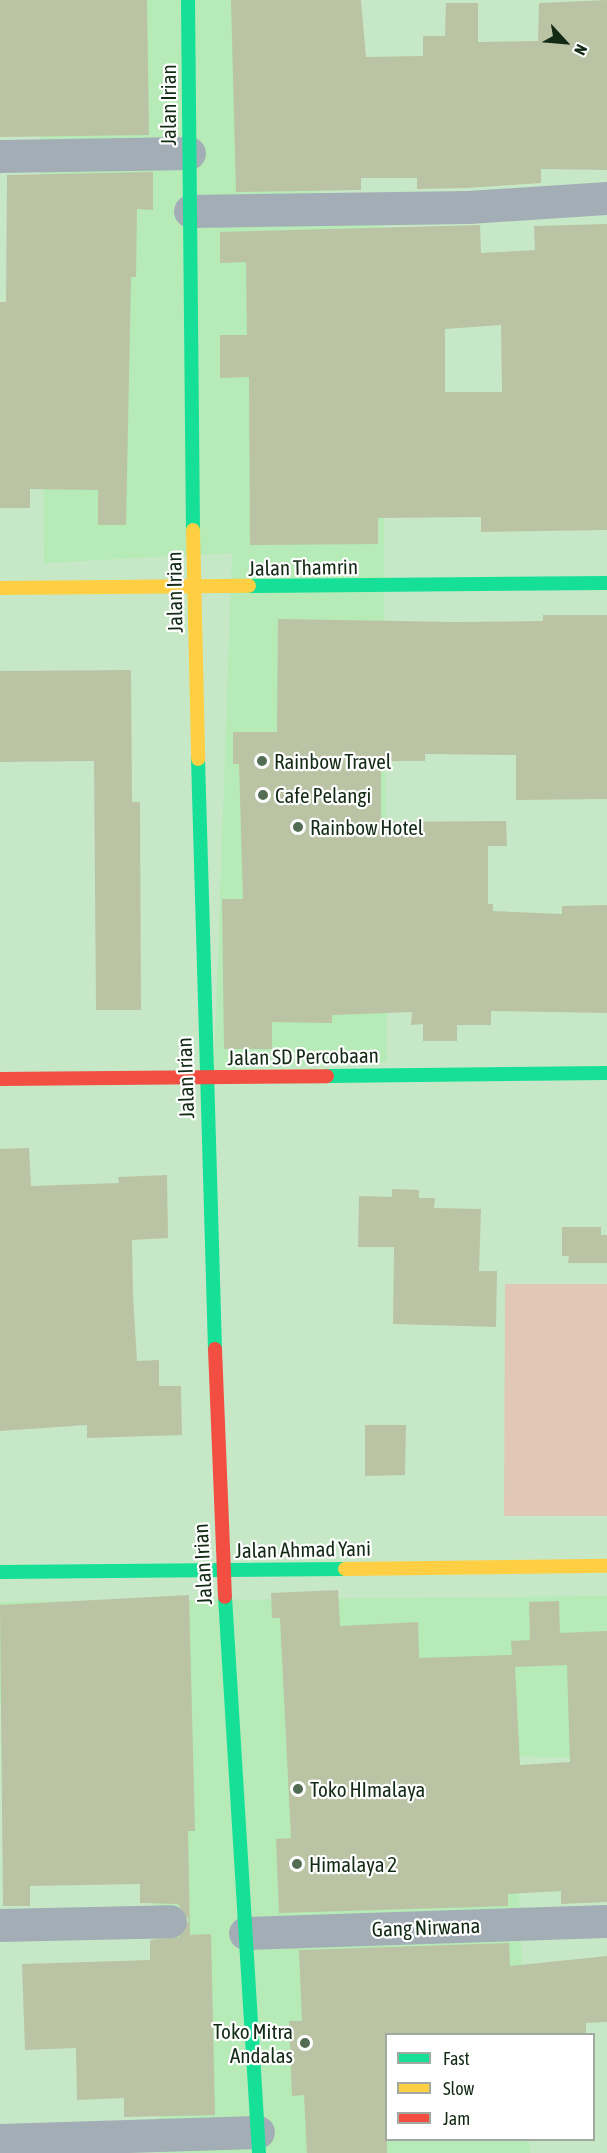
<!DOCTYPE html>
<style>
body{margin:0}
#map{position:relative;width:607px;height:2153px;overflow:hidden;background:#c7e8c7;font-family:"Asap Condensed",sans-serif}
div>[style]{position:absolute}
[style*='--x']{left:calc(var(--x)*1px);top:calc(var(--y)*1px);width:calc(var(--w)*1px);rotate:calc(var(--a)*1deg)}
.built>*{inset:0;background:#b6eab6}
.green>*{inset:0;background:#e1c7b5}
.building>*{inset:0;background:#bbc3a5}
.street>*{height:33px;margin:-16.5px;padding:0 16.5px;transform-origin:16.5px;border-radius:16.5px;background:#a2adb5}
.fast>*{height:14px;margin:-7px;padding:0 7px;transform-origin:7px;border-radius:7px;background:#16e098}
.slow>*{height:14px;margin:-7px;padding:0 7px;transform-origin:7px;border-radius:7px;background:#ffcf43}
.jam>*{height:14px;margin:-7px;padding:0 7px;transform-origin:7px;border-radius:7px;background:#f24e42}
.dots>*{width:16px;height:16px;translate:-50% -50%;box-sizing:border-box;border:3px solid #fff;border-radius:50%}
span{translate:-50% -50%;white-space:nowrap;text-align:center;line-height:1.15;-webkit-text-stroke:4.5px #fff;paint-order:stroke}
.street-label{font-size:21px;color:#132b14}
.poi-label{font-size:21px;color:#132b14}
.left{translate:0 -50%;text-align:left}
.right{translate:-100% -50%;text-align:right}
.legend{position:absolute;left:385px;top:2033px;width:210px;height:108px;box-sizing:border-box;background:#fff;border:2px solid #a1aaa1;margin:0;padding:8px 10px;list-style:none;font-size:18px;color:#132b14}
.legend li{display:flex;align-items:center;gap:12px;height:30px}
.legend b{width:30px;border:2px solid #a1aaa1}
.north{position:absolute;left:535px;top:12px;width:60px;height:60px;-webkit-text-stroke:4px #fff;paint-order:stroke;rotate:116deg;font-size:16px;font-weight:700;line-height:24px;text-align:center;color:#132b14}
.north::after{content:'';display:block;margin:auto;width:21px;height:27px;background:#132b14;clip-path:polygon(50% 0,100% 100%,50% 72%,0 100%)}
</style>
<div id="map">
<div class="built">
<i style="clip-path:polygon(40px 0,320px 0,318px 203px,382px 203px,387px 1062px,214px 1070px,232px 553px,44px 563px)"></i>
<i style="clip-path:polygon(607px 1596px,607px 1759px,513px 1756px,525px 2034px,386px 2034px,386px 2140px,529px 2140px,530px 2153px,159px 2153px,148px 1700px,0 1704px,0 1602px)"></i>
</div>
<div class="green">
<i style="clip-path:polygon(505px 1284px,607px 1284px,607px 1516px,504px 1516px)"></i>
</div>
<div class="building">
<i style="clip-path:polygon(0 0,147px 0,149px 135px,0 137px)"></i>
<i style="clip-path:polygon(231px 0,361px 0,366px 57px,423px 56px,423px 36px,445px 36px,446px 3px,478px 3px,478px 42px,538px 41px,539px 3px,607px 0,607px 170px,541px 169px,541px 183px,467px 188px,417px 189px,417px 178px,361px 178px,361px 190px,236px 192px)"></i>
<i style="clip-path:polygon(153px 172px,153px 210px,137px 209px,136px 277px,131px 277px,126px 525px,98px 525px,98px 490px,30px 489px,30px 508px,0 508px,0 302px,6px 302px,7px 175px)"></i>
<i style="clip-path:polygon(evenodd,607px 224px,607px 530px,481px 532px,481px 517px,378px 518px,378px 544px,250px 545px,249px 377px,220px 378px,220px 335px,247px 335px,246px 262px,220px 263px,220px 232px,480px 225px,481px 253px,535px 250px,534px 226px,607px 224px,501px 325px,502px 392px,445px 392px,445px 329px,501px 325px)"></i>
<i style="clip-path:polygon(543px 615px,607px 615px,607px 799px,516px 800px,516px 755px,425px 754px,425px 761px,381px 761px,381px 822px,506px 821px,507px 846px,488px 846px,488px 904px,493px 904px,493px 911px,562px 914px,562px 906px,607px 905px,607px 1013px,491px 1011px,491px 1025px,457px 1025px,457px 1041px,423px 1041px,423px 1024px,411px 1025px,412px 1012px,332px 1015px,332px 1023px,272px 1022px,272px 1049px,224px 1049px,222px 899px,243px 899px,239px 764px,233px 764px,233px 732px,277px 732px,278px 619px,456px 622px,543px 621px)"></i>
<i style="clip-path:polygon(131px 670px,132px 802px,140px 802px,141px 1010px,96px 1010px,94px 761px,0 762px,0 671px)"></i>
<i style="clip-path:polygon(29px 1148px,31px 1186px,119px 1183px,118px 1177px,167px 1175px,168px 1238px,132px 1240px,133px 1296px,137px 1361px,159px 1360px,159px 1386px,181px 1386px,182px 1435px,87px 1438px,87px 1425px,0 1431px,0 1149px)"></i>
<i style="clip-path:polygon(392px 1189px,419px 1190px,419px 1198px,435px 1198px,434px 1208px,481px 1209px,479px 1271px,497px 1271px,496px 1327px,393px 1324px,394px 1247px,358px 1247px,359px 1196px,392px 1197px)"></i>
<i style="clip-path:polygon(562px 1227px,601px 1227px,601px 1235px,607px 1235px,607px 1263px,568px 1263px,569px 1256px,562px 1256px)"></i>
<i style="clip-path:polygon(365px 1425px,406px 1425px,405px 1475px,365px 1476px)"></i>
<i style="clip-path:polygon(evenodd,338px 1590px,340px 1626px,418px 1622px,419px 1658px,512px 1655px,511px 1641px,530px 1640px,529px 1602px,559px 1601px,560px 1633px,607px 1631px,607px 1902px,561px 1904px,561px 1891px,508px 1894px,508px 1906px,279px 1913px,276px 1839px,291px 1838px,280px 1618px,272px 1618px,271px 1593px,338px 1590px,567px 1665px,570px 1762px,520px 1765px,515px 1667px,567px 1665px)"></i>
<i style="clip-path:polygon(189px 1595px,195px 1831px,188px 1831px,190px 1935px,211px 1934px,215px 2115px,124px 2117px,124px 2098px,77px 2100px,76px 2048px,25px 2050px,22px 1964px,150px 1960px,150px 1940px,179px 1937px,189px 1920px,178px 1904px,140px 1903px,140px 1884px,30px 1886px,30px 1906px,3px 1906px,0 1605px)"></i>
<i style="clip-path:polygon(509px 1943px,510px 1966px,607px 1956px,607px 2022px,586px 2023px,586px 2034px,387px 2034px,387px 2153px,307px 2153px,304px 2095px,292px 2096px,289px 2021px,302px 2021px,299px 1950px)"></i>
</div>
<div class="street">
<i style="--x:0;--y:156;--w:189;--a:-0.9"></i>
<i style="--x:190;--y:211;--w:278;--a:-0.8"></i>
<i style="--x:468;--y:207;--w:139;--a:-3.7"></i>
<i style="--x:0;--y:1925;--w:170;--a:-1.3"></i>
<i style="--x:245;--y:1933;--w:362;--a:-1.9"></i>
<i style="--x:0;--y:2140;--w:258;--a:-1.8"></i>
</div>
<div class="fast">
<i style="--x:188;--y:0;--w:530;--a:89.46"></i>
<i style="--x:249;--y:586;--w:358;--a:-0.5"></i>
<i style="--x:198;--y:759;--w:590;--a:88.35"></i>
<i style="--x:327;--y:1076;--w:280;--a:-0.6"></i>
<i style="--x:0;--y:1572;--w:345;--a:-0.5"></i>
<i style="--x:225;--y:1597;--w:557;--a:86.5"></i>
</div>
<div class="slow">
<i style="--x:193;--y:530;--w:229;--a:88.7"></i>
<i style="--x:0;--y:588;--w:249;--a:-0.5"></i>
<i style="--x:345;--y:1569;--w:262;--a:-0.7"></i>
</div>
<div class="jam">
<i style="--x:0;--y:1079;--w:327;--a:-0.5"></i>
<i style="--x:215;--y:1349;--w:248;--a:87.7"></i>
</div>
<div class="dots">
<i style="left:262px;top:761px;background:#526d53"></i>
<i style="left:263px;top:795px;background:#526d53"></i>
<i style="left:298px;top:827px;background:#526d53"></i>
<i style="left:298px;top:1789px;background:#526d53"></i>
<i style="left:297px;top:1864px;background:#526d53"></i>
<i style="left:305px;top:2043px;background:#526d53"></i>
</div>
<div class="street-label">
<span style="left:168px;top:105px;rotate:-90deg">Jalan Irian</span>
<span style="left:303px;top:567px;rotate:-1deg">Jalan Thamrin</span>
<span style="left:174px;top:592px;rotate:-91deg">Jalan Irian</span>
<span style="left:303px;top:1056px;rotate:-1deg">Jalan SD Percobaan</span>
<span style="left:185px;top:1078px;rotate:-92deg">Jalan Irian</span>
<span style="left:303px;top:1549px;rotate:-1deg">Jalan Ahmad Yani</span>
<span style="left:202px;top:1564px;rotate:-93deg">Jalan Irian</span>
<span style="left:426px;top:1927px;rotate:-2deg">Gang Nirwana</span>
</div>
<div class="poi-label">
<span class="left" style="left:274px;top:761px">Rainbow Travel</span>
<span class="left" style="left:275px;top:795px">Cafe Pelangi</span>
<span class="left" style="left:310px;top:827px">Rainbow Hotel</span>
<span class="left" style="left:310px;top:1789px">Toko HImalaya</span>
<span class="left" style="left:309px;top:1864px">Himalaya 2</span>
<span class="right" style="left:293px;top:2043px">Toko Mitra<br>Andalas</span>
</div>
<ul class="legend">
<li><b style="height:8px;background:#16e098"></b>Fast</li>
<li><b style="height:8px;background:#ffcf43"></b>Slow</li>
<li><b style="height:8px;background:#f24e42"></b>Jam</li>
</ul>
<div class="north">N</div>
</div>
